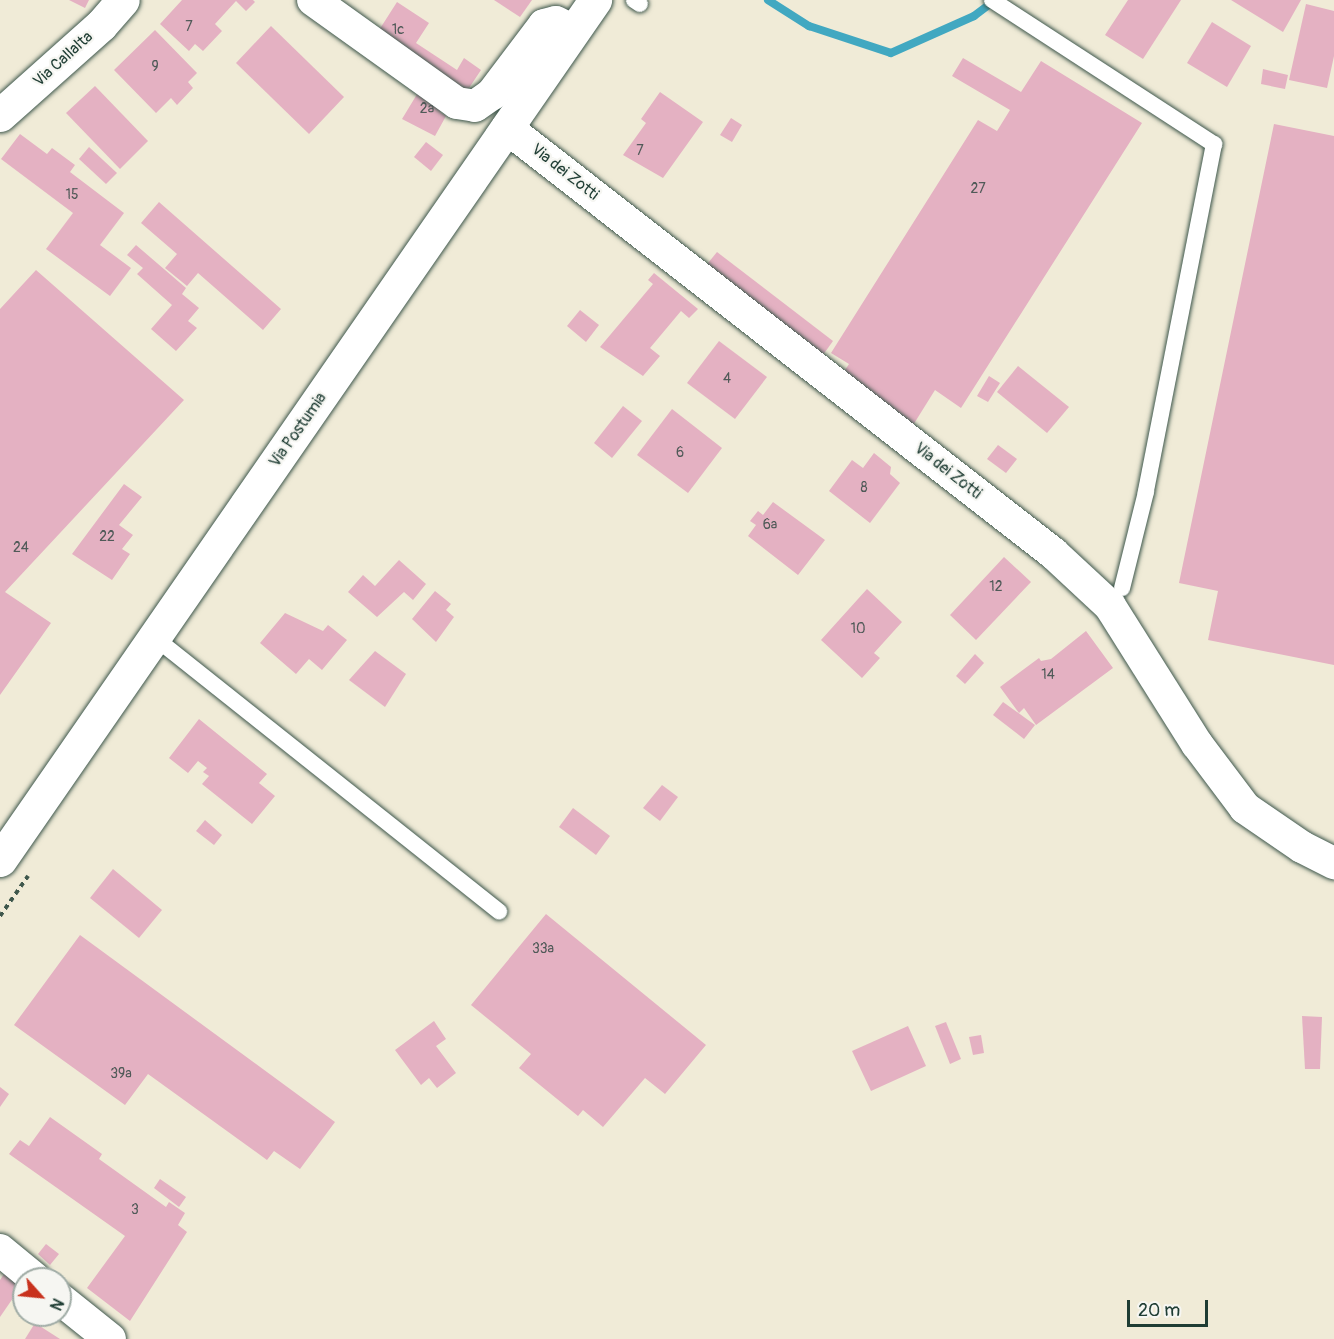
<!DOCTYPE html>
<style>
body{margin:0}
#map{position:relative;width:1334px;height:1339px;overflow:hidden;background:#f0ebd7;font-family:Pangolin,sans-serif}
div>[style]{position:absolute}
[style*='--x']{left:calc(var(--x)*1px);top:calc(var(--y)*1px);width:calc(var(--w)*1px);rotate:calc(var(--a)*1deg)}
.stream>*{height:8px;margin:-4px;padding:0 4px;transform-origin:4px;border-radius:4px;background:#41a8c1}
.building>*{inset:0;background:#e4b1c2}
.path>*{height:4px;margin-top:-2px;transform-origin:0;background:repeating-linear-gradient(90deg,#3e574c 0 4.5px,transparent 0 9px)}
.roads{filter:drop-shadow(0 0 2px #3e574c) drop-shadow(0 0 2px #3e574c)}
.lane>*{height:16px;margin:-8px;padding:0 8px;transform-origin:8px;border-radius:8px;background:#fff}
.street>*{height:32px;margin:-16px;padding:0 16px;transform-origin:16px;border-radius:16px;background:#fff}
.secondary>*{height:33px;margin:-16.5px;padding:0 16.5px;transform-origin:16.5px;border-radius:16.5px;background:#fff}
span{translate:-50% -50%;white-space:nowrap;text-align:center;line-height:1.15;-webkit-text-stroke:4.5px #f6f6f2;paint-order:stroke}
.number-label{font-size:14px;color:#505a58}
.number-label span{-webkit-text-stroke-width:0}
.street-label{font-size:16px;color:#1f3d34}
.north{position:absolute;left:12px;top:1267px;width:60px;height:60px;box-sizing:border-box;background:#f6f6f2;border:2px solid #a0aca6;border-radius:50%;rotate:117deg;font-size:16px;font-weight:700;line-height:24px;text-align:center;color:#1f3d34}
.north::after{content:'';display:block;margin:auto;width:21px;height:27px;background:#c8321e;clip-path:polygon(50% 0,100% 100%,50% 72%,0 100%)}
.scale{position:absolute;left:1127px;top:1300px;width:81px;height:27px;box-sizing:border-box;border:3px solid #1f3d34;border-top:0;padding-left:8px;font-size:18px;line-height:21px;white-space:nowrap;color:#1f3d34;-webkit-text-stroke:4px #f6f6f2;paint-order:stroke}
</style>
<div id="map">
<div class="stream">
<i style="--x:768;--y:0;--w:49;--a:32.4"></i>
<i style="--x:809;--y:26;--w:86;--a:18.2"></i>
<i style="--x:891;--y:53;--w:91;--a:-24"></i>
<i style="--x:974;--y:16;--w:26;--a:-37"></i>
</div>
<div class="building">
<i style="clip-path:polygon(69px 0,89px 0,85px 8px)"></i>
<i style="clip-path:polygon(182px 0,253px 0,255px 2px,246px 11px,236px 1px,215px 24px,222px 31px,203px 51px,195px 44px,189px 51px,160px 24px)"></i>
<i style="clip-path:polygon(494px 0,532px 0,520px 17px)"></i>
<i style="clip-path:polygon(1128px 0,1181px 0,1143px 59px,1105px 35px)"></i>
<i style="clip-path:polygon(1231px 0,1301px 0,1283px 32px)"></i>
<i style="clip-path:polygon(397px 2px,429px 23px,416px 43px,457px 70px,464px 58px,481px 70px,463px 97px,374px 38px)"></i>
<i style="clip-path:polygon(1306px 4px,1334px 11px,1334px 56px,1327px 88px,1289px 80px)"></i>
<i style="clip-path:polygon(1212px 22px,1251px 46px,1227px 87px,1187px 63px)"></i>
<i style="clip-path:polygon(271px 26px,344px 97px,309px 134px,236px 63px)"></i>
<i style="clip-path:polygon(155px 30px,197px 73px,188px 82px,193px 88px,177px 105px,171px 98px,156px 113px,114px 70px)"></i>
<i style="clip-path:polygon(963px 58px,1021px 92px,1041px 61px,1142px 123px,961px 408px,935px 390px,910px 430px,841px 376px,849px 364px,831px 353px,978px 120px,997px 131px,1010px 110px,952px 76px)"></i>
<i style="clip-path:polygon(1263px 69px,1288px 75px,1285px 89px,1261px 84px)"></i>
<i style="clip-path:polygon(95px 86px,148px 141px,120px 169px,66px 113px)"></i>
<i style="clip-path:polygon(422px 86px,446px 101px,440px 112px,446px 116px,435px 136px,402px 119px)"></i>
<i style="clip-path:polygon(660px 92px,703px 122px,663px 178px,623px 155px,646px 123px,641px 119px)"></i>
<i style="clip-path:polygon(731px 118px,742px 125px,732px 142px,720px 135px)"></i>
<i style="clip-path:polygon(1274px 124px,1334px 136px,1334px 665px,1208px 640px,1218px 591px,1179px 583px)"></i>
<i style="clip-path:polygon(20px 134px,47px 154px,52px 148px,75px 165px,70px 172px,124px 213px,100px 245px,131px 268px,110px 296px,46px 249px,73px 213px,1px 159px)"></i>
<i style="clip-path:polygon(426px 142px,443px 155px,431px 171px,414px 157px)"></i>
<i style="clip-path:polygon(89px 147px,117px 173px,106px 184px,79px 159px)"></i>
<i style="clip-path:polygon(159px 202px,281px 309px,263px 330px,198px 273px,187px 286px,165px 268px,177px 254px,141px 223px)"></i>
<i style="clip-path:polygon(136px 245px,186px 288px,182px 294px,199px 308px,188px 321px,197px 328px,176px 351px,151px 329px,172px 305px,137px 274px,143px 268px,127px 255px)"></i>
<i style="clip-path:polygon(717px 252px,833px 341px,820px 359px,704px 268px)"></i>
<i style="clip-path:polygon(36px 270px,184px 400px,5px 592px,51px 623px,0 695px,0 309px)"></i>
<i style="clip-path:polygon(654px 273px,698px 309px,689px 318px,681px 311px,650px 348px,660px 356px,643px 376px,600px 347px,653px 284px,648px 280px)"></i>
<i style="clip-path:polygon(580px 310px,599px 325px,586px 342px,567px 326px)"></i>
<i style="clip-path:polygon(719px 341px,767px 377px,735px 419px,687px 383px)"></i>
<i style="clip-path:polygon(1018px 366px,1069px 407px,1047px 433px,997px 392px)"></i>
<i style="clip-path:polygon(989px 376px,1000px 383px,988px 402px,977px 396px)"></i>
<i style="clip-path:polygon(623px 406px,642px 421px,612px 458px,594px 443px)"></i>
<i style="clip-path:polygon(672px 409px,722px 448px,688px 493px,637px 455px)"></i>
<i style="clip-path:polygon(998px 445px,1017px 459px,1006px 473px,987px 459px)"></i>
<i style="clip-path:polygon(874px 453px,891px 467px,890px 474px,900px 483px,870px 523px,829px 491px,852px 460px,863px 468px)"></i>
<i style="clip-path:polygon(124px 484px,142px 497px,119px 525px,133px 535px,122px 549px,130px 554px,112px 580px,72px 554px)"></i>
<i style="clip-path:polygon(773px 502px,825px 540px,798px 575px,748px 536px,756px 525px,750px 521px,758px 511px,763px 515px)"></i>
<i style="clip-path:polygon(1004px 557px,1031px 582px,976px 640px,950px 615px)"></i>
<i style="clip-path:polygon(399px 560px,426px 584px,413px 600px,404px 592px,377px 617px,348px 592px,363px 575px,375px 586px)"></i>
<i style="clip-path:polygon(867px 589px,902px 622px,874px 653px,880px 658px,862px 678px,821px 640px)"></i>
<i style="clip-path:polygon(435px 591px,451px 604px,446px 610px,454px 617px,436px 642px,412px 619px)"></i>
<i style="clip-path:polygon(285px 613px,323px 631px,328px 625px,347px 640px,322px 670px,309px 659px,296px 674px,260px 643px)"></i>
<i style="clip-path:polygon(1086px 631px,1113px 668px,1036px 725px,1024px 708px,1019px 713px,1000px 687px,1039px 658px,1041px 661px,1051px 659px)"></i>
<i style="clip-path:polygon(375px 651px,406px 674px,385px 707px,349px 680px)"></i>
<i style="clip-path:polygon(975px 654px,984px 663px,965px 684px,956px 676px)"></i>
<i style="clip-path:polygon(1003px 702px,1035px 725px,1024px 739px,993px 715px)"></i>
<i style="clip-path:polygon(199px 719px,267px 774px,259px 783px,275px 796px,252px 824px,202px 784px,209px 776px,203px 772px,207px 768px,198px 761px,188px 773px,169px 758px)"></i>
<i style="clip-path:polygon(662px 785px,678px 797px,660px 821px,643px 808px)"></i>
<i style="clip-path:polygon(573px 808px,610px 836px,596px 855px,559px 827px)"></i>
<i style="clip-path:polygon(205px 820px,222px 835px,214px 845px,196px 831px)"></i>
<i style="clip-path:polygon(113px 869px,162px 910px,139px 938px,90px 898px)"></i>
<i style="clip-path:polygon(546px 914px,706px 1045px,665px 1094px,645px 1078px,603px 1127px,583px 1110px,578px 1116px,519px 1068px,531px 1054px,471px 1005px)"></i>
<i style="clip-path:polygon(80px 935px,335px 1122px,300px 1169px,274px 1151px,267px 1160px,148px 1074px,125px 1105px,14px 1025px)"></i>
<i style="clip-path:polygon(1302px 1016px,1322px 1017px,1320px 1069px,1305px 1069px)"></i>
<i style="clip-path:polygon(434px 1021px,446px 1039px,436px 1046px,456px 1073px,437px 1088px,429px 1078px,421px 1085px,395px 1050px)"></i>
<i style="clip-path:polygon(946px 1022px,961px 1059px,950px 1064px,935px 1026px)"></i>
<i style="clip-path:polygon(908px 1026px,926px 1066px,871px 1091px,852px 1051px)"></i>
<i style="clip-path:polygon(981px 1035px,984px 1053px,973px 1055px,969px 1037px)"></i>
<i style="clip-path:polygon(0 1087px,9px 1094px,0 1107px)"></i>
<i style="clip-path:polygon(50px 1117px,102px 1154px,99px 1159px,166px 1207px,169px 1202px,185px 1213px,178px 1225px,187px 1232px,130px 1321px,87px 1288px,125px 1236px,9px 1154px,20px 1140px,29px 1146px)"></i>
<i style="clip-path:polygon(160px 1179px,186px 1197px,179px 1207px,154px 1188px)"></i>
<i style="clip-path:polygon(46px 1244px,59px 1254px,50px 1265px,38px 1254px)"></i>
<i style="clip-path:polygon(4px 1274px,22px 1285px,0 1317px,0 1280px)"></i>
<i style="clip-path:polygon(35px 1323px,60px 1339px,25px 1339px)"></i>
</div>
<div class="path">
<i style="--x:0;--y:916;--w:49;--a:-55"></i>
</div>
<div class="roads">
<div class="lane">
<i style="--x:634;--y:0;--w:7;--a:34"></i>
<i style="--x:992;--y:0;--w:265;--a:33"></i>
<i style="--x:1214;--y:144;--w:355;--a:101.1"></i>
<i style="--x:1146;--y:492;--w:99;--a:104"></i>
<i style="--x:154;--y:637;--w:441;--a:38.5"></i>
</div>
<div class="street">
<i style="--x:313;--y:0;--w:177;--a:35.6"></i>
<i style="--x:457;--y:103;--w:18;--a:9"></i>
<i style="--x:475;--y:106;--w:21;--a:-35"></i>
<i style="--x:492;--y:94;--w:86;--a:-53"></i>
<i style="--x:544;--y:25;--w:12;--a:-14"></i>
<i style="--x:556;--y:22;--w:20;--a:27"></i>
<i style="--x:507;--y:128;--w:692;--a:37.9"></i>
<i style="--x:1053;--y:553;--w:78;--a:42.9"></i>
<i style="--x:1110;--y:606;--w:163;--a:57.8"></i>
<i style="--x:1197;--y:744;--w:80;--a:53.1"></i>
<i style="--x:1245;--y:808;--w:69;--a:34.4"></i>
<i style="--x:1302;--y:847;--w:36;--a:27"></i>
<i style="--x:0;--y:1250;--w:45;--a:39.6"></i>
<i style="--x:60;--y:1299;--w:64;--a:38.7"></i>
</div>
<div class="secondary">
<i style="--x:0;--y:115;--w:135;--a:-41.7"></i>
<i style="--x:101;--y:25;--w:33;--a:-49"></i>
<i style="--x:0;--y:860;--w:1046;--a:-55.32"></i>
</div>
</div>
<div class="number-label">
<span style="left:189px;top:27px">7</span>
<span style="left:398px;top:30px">1c</span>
<span style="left:155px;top:67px">9</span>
<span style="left:427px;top:109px">2a</span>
<span style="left:640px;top:151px">7</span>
<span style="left:978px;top:189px">27</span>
<span style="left:72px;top:195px">15</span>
<span style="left:727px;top:379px">4</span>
<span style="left:680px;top:453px">6</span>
<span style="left:864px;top:488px">8</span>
<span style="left:770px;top:525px">6a</span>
<span style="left:107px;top:537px">22</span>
<span style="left:21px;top:548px">24</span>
<span style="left:996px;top:587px">12</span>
<span style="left:858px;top:629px">10</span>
<span style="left:1048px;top:675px">14</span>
<span style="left:543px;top:949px">33a</span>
<span style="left:121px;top:1074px">39a</span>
<span style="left:135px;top:1210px">3</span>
</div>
<div class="street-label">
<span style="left:63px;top:59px;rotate:-42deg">Via Callalta</span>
<span style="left:565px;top:172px;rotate:38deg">Via dei Zotti</span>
<span style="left:298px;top:430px;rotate:-55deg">Via Postumia</span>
<span style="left:948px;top:471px;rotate:38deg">Via dei Zotti</span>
</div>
<div class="north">N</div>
<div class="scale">20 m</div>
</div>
